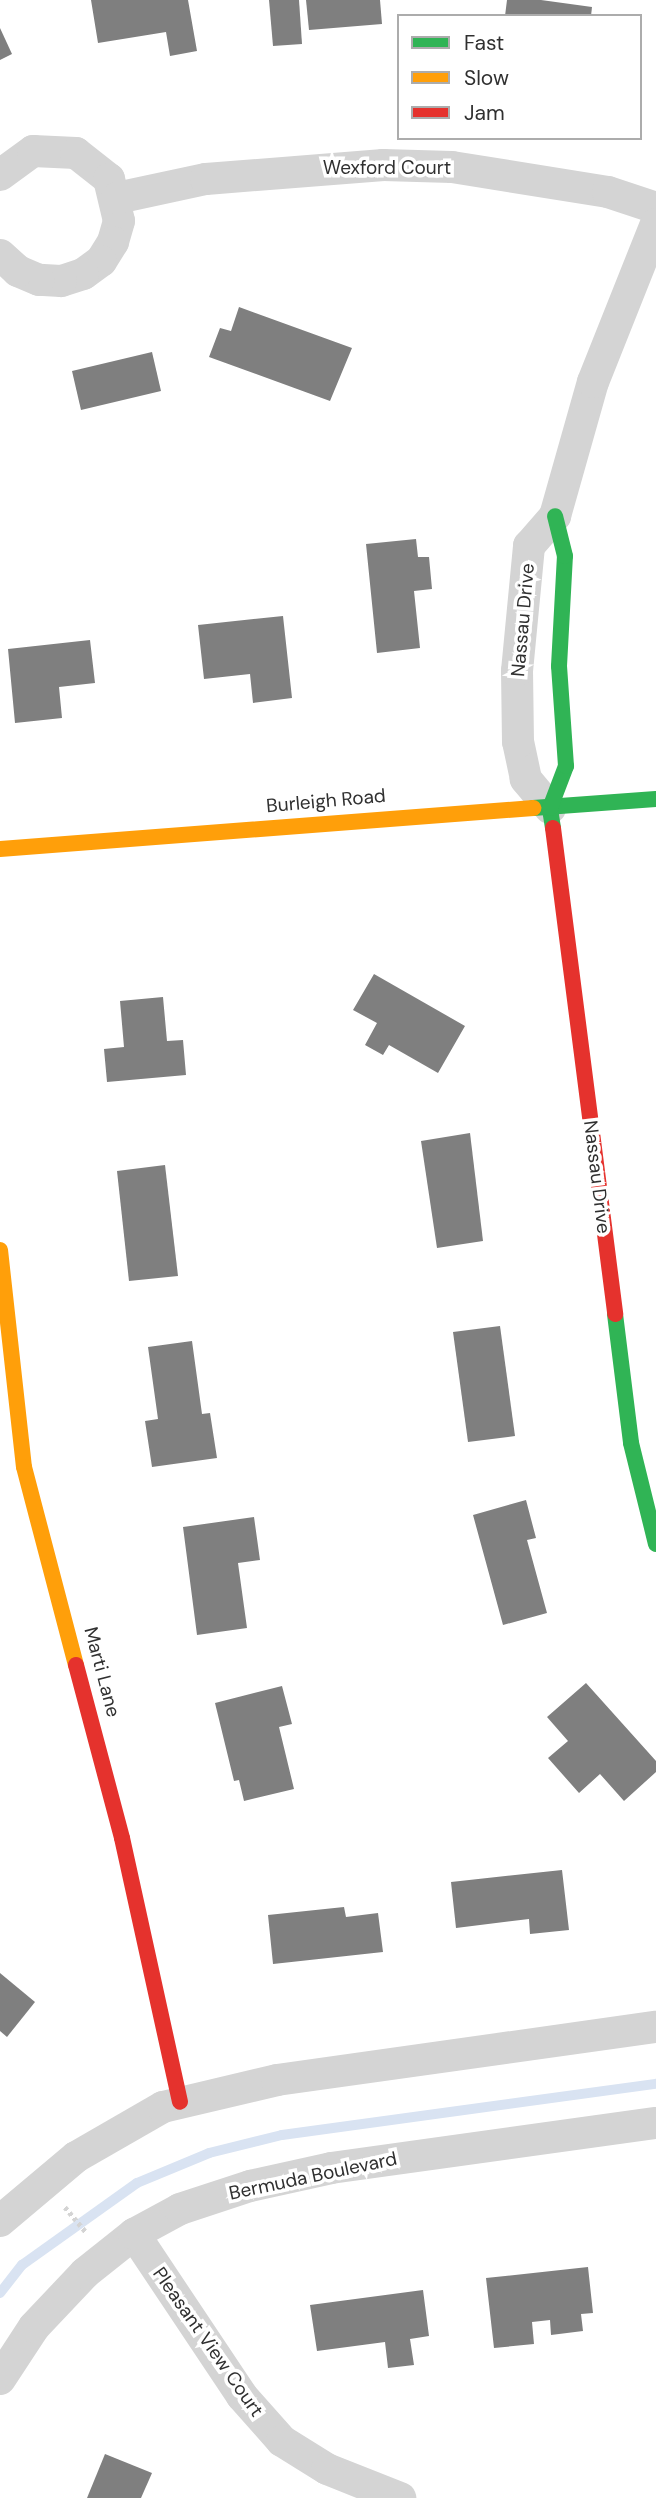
<!DOCTYPE html>
<style>
body{margin:0}
#map{position:relative;width:656px;height:2498px;overflow:hidden;background:#fff;font-family:"DM Sans",sans-serif}
div>[style]{position:absolute}
[style*='--x']{left:calc(var(--x)*1px);top:calc(var(--y)*1px);width:calc(var(--w)*1px);rotate:calc(var(--a)*1deg)}
.stream>*{height:10px;margin:-5px;padding:0 5px;transform-origin:5px;border-radius:5px;background:#d9e3f2}
.building>*{inset:0;background:#7f7f7f}
.path>*{height:4.5px;margin-top:-2.25px;transform-origin:0;background:repeating-linear-gradient(90deg,#d4d4d4 0 3.5px,transparent 0 7px)}
.street>*{height:32px;margin:-16px;padding:0 16px;transform-origin:16px;border-radius:16px;background:#d4d4d4}
.fast>*{height:16px;margin:-8px;padding:0 8px;transform-origin:8px;border-radius:8px;background:#30b455}
.slow>*{height:16px;margin:-8px;padding:0 8px;transform-origin:8px;border-radius:8px;background:#ff9f0a}
.jam>*{height:16px;margin:-8px;padding:0 8px;transform-origin:8px;border-radius:8px;background:#e5322d}
span{translate:-50% -50%;white-space:nowrap;text-align:center;line-height:1.15;-webkit-text-stroke:7px #fff;paint-order:stroke}
.street-label{font-size:19px;color:#303030}
.legend{position:absolute;left:397px;top:14px;width:245px;height:126px;box-sizing:border-box;background:#fff;border:2px solid #acacac;margin:0;padding:9px 12px;list-style:none;font-size:21px;color:#303030}
.legend li{display:flex;align-items:center;gap:14px;height:35px}
.legend b{width:35px;border:2px solid #acacac}
</style>
<div id="map">
<div class="stream">
<i style="--x:0;--y:2293;--w:36;--a:-52"></i>
<i style="--x:22;--y:2265;--w:141;--a:-35.5"></i>
<i style="--x:137;--y:2183;--w:78;--a:-22.6"></i>
<i style="--x:209;--y:2153;--w:75;--a:-13.9"></i>
<i style="--x:282;--y:2135;--w:377;--a:-7.8"></i>
</div>
<div class="building">
<i style="clip-path:polygon(91px 0,188px 0,197px 51px,170px 56px,166px 32px,98px 43px)"></i>
<i style="clip-path:polygon(269px 0,299px 0,302px 44px,273px 46px)"></i>
<i style="clip-path:polygon(306px 0,380px 0,382px 24px,309px 30px)"></i>
<i style="clip-path:polygon(507px 0,541px 0,592px 7px,591px 16px,505px 16px)"></i>
<i style="clip-path:polygon(0 28px,12px 54px,0 60px)"></i>
<i style="clip-path:polygon(239px 307px,352px 348px,330px 401px,209px 357px,220px 328px,231px 331px)"></i>
<i style="clip-path:polygon(152px 352px,161px 391px,81px 410px,72px 371px)"></i>
<i style="clip-path:polygon(416px 539px,418px 557px,429px 557px,432px 589px,414px 591px,420px 648px,377px 653px,366px 544px)"></i>
<i style="clip-path:polygon(283px 616px,292px 698px,253px 703px,250px 674px,204px 679px,198px 625px)"></i>
<i style="clip-path:polygon(90px 640px,95px 683px,59px 687px,62px 718px,15px 723px,8px 649px)"></i>
<i style="clip-path:polygon(374px 974px,465px 1026px,438px 1073px,389px 1045px,383px 1055px,365px 1045px,377px 1023px,353px 1010px)"></i>
<i style="clip-path:polygon(163px 997px,167px 1041px,183px 1040px,186px 1075px,107px 1082px,104px 1049px,124px 1047px,120px 1001px)"></i>
<i style="clip-path:polygon(470px 1133px,483px 1241px,437px 1248px,421px 1141px)"></i>
<i style="clip-path:polygon(165px 1165px,178px 1276px,129px 1281px,117px 1171px)"></i>
<i style="clip-path:polygon(500px 1326px,515px 1436px,468px 1442px,453px 1332px)"></i>
<i style="clip-path:polygon(192px 1341px,202px 1414px,210px 1413px,217px 1458px,152px 1467px,145px 1421px,158px 1419px,148px 1347px)"></i>
<i style="clip-path:polygon(526px 1500px,536px 1538px,527px 1540px,547px 1613px,503px 1625px,473px 1515px)"></i>
<i style="clip-path:polygon(254px 1517px,260px 1560px,238px 1563px,247px 1628px,197px 1635px,183px 1527px)"></i>
<i style="clip-path:polygon(586px 1683px,656px 1761px,656px 1772px,624px 1801px,600px 1774px,579px 1793px,548px 1758px,568px 1741px,547px 1717px)"></i>
<i style="clip-path:polygon(282px 1686px,292px 1724px,279px 1727px,294px 1789px,244px 1801px,239px 1780px,234px 1781px,215px 1703px)"></i>
<i style="clip-path:polygon(562px 1870px,569px 1930px,530px 1934px,529px 1919px,456px 1928px,451px 1882px)"></i>
<i style="clip-path:polygon(344px 1907px,346px 1917px,378px 1913px,383px 1952px,273px 1964px,268px 1915px)"></i>
<i style="clip-path:polygon(0 1973px,35px 2002px,7px 2037px,0 2031px)"></i>
<i style="clip-path:polygon(588px 2267px,593px 2313px,581px 2314px,583px 2331px,551px 2335px,550px 2320px,532px 2322px,534px 2344px,494px 2348px,486px 2278px)"></i>
<i style="clip-path:polygon(423px 2290px,429px 2336px,410px 2339px,414px 2365px,388px 2368px,385px 2342px,317px 2351px,310px 2305px)"></i>
<i style="clip-path:polygon(105px 2454px,152px 2473px,141px 2498px,87px 2498px)"></i>
</div>
<div class="path">
<i style="--x:65;--y:2207;--w:33;--a:50"></i>
</div>
<div class="street">
<i style="--x:0;--y:175;--w:41;--a:-36"></i>
<i style="--x:33;--y:151;--w:43;--a:2.7"></i>
<i style="--x:76;--y:153;--w:42;--a:38.2"></i>
<i style="--x:109;--y:179;--w:43;--a:76.6"></i>
<i style="--x:119;--y:221;--w:22;--a:106"></i>
<i style="--x:113;--y:242;--w:22;--a:122"></i>
<i style="--x:101;--y:261;--w:22;--a:144"></i>
<i style="--x:83;--y:274;--w:23;--a:162"></i>
<i style="--x:61;--y:281;--w:22;--a:-177"></i>
<i style="--x:39;--y:280;--w:23;--a:-157"></i>
<i style="--x:18;--y:271;--w:24;--a:-138"></i>
<i style="--x:117;--y:198;--w:91;--a:-12.1"></i>
<i style="--x:206;--y:179;--w:178;--a:-4.5"></i>
<i style="--x:383;--y:165;--w:69;--a:1.7"></i>
<i style="--x:452;--y:167;--w:158;--a:9.1"></i>
<i style="--x:608;--y:192;--w:51;--a:18.4"></i>
<i style="--x:550;--y:808;--w:38;--a:-130"></i>
<i style="--x:526;--y:779;--w:38;--a:-102"></i>
<i style="--x:518;--y:742;--w:71;--a:-90.8"></i>
<i style="--x:517;--y:671;--w:126;--a:-84.5"></i>
<i style="--x:529;--y:546;--w:40;--a:-49"></i>
<i style="--x:555;--y:516;--w:139;--a:-74.2"></i>
<i style="--x:593;--y:382;--w:170;--a:-68.3"></i>
<i style="--x:0;--y:2221;--w:99;--a:-40.1"></i>
<i style="--x:76;--y:2157;--w:100;--a:-29.9"></i>
<i style="--x:163;--y:2107;--w:117;--a:-13.3"></i>
<i style="--x:277;--y:2080;--w:383;--a:-8"></i>
<i style="--x:134;--y:2234;--w:195;--a:56.3"></i>
<i style="--x:242;--y:2396;--w:60;--a:48.4"></i>
<i style="--x:282;--y:2441;--w:53;--a:31.9"></i>
<i style="--x:327;--y:2469;--w:79;--a:21.7"></i>
<i style="--x:0;--y:2379;--w:62;--a:-56.8"></i>
<i style="--x:34;--y:2327;--w:74;--a:-46.6"></i>
<i style="--x:85;--y:2273;--w:63;--a:-38.5"></i>
<i style="--x:134;--y:2234;--w:52;--a:-28.5"></i>
<i style="--x:180;--y:2209;--w:74;--a:-18.2"></i>
<i style="--x:250;--y:2186;--w:83;--a:-12.5"></i>
<i style="--x:331;--y:2168;--w:328;--a:-7.9"></i>
</div>
<div class="fast">
<i style="--x:533;--y:808;--w:123;--a:-4.2"></i>
<i style="--x:553;--y:828;--w:20;--a:-99"></i>
<i style="--x:550;--y:808;--w:45;--a:-69.1"></i>
<i style="--x:566;--y:766;--w:100;--a:-94"></i>
<i style="--x:559;--y:666;--w:110;--a:-86.9"></i>
<i style="--x:565;--y:556;--w:41;--a:-104"></i>
<i style="--x:615;--y:1314;--w:130;--a:82.9"></i>
<i style="--x:631;--y:1443;--w:104;--a:76.1"></i>
</div>
<div class="slow">
<i style="--x:0;--y:849;--w:535;--a:-4.4"></i>
<i style="--x:0;--y:1250;--w:218;--a:83.7"></i>
<i style="--x:24;--y:1467;--w:205;--a:75.3"></i>
</div>
<div class="jam">
<i style="--x:553;--y:828;--w:490;--a:82.7"></i>
<i style="--x:76;--y:1665;--w:179;--a:75.1"></i>
<i style="--x:122;--y:1838;--w:270;--a:77.6"></i>
</div>
<div class="street-label">
<span style="left:387px;top:168px">Wexford Court</span>
<span style="left:523px;top:620px;rotate:-85deg">Nassau Drive</span>
<span style="left:326px;top:801px;rotate:-5deg">Burleigh Road</span>
<span style="left:597px;top:1177px;rotate:83deg">Nassau Drive</span>
<span style="left:102px;top:1672px;rotate:75deg">Marti Lane</span>
<span style="left:313px;top:2176px;rotate:-12deg">Bermuda Boulevard</span>
<span style="left:208px;top:2342px;rotate:55deg">Pleasant View Court</span>
</div>
<ul class="legend">
<li><b style="height:9px;background:#30b455"></b>Fast</li>
<li><b style="height:9px;background:#ff9f0a"></b>Slow</li>
<li><b style="height:9px;background:#e5322d"></b>Jam</li>
</ul>
</div>
